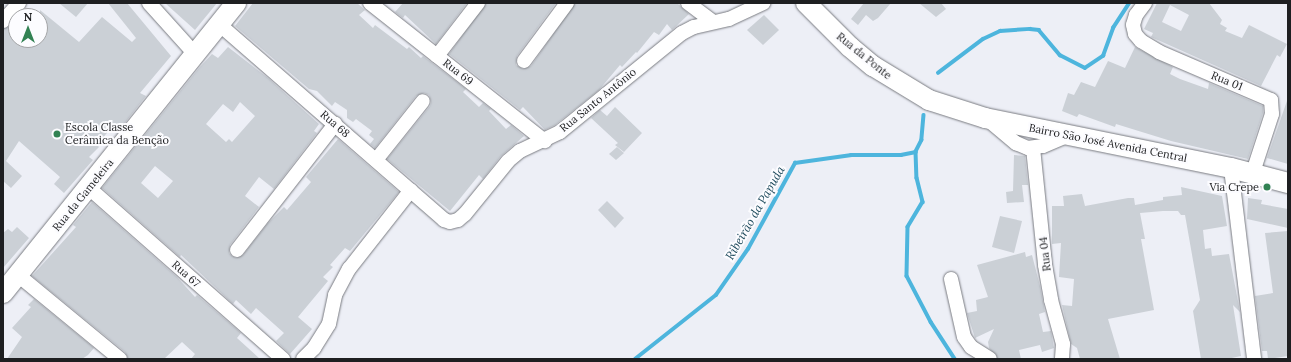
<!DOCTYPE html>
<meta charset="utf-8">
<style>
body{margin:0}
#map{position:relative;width:1291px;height:362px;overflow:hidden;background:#edeff6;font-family:Lora,serif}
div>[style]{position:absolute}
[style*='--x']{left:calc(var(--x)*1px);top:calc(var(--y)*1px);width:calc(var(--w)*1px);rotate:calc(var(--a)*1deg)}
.stream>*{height:3.5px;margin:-1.75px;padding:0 1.75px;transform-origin:1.75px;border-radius:1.75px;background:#4db5dd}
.building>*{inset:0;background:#cbd0d6}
.roads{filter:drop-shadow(0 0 1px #797b81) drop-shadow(0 0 1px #797b81)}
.street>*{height:14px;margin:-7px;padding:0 7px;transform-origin:7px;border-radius:7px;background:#fff}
.secondary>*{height:20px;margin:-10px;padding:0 10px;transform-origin:10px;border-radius:10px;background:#fff}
.dots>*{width:11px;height:11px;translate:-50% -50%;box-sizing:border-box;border:2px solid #fcfcff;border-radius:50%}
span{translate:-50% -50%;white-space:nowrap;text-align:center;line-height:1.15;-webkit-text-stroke:4px #fcfcff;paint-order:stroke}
.street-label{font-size:11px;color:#1e1f21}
.poi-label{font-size:11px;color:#1e1f21}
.left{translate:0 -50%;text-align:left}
.right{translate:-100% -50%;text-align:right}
.water-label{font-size:12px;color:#1d495b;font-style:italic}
.frame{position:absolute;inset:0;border:4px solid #1e1f21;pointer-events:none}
.north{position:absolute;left:8px;top:8px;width:40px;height:40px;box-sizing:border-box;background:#fcfcff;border:1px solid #a3a4a6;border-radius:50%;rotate:0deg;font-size:11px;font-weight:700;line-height:16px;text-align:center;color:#1e1f21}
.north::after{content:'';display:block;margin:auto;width:14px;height:18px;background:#328253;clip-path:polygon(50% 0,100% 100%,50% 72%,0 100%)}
</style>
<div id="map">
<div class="stream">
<i style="--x:938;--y:73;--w:56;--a:-37.1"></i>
<i style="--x:983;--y:39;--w:19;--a:-25"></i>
<i style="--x:1000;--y:31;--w:30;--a:-4"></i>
<i style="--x:1030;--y:29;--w:9;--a:6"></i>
<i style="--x:1039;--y:30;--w:33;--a:50"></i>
<i style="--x:1060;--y:55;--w:28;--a:27"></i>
<i style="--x:1085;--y:68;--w:22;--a:-34"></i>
<i style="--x:1103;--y:56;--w:30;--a:-70"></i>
<i style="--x:1113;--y:28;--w:30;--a:-57"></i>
<i style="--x:924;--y:115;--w:25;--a:95"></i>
<i style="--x:922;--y:140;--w:13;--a:117"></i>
<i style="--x:916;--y:152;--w:26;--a:88"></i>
<i style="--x:917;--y:178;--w:25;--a:76"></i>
<i style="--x:923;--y:202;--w:29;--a:121"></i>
<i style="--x:908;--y:227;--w:49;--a:91.2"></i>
<i style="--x:907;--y:276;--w:52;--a:62.4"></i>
<i style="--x:931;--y:322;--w:44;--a:57"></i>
<i style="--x:635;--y:359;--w:103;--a:-38.3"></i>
<i style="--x:716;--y:295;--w:56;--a:-55.2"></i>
<i style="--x:748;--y:249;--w:98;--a:-61.3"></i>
<i style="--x:795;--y:163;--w:57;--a:-8.1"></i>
<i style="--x:851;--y:155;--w:50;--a:0"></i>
<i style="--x:901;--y:155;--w:15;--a:-11"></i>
</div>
<div class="building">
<i style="clip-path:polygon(59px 3px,88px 3px,76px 17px)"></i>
<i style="clip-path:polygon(108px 3px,127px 3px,171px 56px,140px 93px,146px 96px,117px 133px,111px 128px,97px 145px,99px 147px,89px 157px,93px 160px,64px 193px,54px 184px,60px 177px,19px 141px,6px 161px,22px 176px,11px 188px,3px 181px,3px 29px,16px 19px,16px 40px,40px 40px,40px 10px,79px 42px,102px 17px,132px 42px,136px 38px)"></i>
<i style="clip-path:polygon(165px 3px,217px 3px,195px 30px)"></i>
<i style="clip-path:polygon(253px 3px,357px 3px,365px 10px,359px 15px,373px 28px,375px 25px,407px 49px,409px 47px,421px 58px,423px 56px,466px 89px,463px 92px,479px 107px,483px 103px,491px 109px,489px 111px,506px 129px,511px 125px,524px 136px,501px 156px,483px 179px,479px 175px,450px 211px,387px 159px,430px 106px,431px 102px,429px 95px,424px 93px,416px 96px,375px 148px,370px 144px,374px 139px,369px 135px,372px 131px,356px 119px,353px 122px,347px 118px,347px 110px,335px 102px,332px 106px,317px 91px,309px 89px,235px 26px)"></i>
<i style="clip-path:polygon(403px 3px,467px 3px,436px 44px,405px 15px,403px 18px,395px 12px)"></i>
<i style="clip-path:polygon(486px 3px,556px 3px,517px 56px,516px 65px,523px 69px,531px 66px,575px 3px,677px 3px,689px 14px,672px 30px,667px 24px,659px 35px,654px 32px,637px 53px,636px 52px,622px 67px,620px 65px,599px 90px,555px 125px,545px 130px,523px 107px,520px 110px,449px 54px)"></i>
<i style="clip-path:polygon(864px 3px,891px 3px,878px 18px,873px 21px,866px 15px,858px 25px,851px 19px)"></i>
<i style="clip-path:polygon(919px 3px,941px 3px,946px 9px,936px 17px)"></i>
<i style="clip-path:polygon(evenodd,1157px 3px,1209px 3px,1222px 20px,1220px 24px,1227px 28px,1225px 31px,1242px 38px,1249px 25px,1287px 44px,1280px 57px,1277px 55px,1261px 86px,1151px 37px,1153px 33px,1144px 29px,1157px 3px,1170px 5px,1189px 15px,1181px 31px,1162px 22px,1170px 5px)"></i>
<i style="clip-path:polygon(764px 15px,779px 30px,763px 45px,747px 30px)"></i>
<i style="clip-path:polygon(evenodd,228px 47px,268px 78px,319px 124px,314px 131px,317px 133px,274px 189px,259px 177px,245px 196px,259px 207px,230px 245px,229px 253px,232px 256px,236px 258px,243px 255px,268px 223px,284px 207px,287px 210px,311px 182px,306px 177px,338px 139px,399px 192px,350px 251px,345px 248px,330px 265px,333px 267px,323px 277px,328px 281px,298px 317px,312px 329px,290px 354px,276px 341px,284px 333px,256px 308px,251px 314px,236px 300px,233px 304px,181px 255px,180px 257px,102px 188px,199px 68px,212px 54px,218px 58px,228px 47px,240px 102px,255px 116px,232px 142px,229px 139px,226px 142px,206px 124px,223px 104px,233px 112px,240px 102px,228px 47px,155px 166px,173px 181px,158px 198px,141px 183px,155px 166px)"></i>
<i style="clip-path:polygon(1135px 47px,1173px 67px,1170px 74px,1180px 79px,1208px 89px,1209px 83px,1263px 106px,1263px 113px,1248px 159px,1171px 141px,1116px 124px,1115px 127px,1079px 114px,1077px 117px,1062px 111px,1068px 93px,1074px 95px,1081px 82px,1095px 87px,1108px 61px,1125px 68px)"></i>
<i style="clip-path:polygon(1288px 98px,1288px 164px,1267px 158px)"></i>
<i style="clip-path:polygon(615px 107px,642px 133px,624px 152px,615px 145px,618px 143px,591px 118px,600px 110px,607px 116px)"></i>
<i style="clip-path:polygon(617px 147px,624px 153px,616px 160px,609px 154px)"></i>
<i style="clip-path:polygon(1014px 155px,1025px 156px,1028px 185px,1022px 185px,1024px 202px,1007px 203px,1006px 192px,1013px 191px)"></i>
<i style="clip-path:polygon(1181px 187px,1222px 196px,1227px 226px,1203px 230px,1205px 249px,1211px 248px,1212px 256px,1229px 254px,1240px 312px,1233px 305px,1241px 356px,1227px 359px,1201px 359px,1193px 311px,1200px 300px,1185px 215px,1181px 215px,1178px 211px,1163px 211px,1140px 213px,1145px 239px,1141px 239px,1154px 310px,1108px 319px,1120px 359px,1080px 359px,1077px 348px,1071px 344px,1062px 305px,1072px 306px,1074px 279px,1059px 277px,1061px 243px,1052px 244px,1052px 206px,1064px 206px,1063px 196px,1082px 194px,1085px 206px,1128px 198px,1134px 198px,1135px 205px,1163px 200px,1163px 197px,1182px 195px)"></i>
<i style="clip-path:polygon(1248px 198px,1262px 200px,1261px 204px,1288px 209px,1288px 228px,1247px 219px)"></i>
<i style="clip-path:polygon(607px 201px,624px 218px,615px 228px,598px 210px)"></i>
<i style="clip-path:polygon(92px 202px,177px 277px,195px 297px,197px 295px,241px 333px,237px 338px,260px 359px,191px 359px,195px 354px,182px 342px,164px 359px,128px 359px,125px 352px,32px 276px,76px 227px,73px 225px)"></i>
<i style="clip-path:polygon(1000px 216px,1022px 221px,1014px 253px,992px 247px)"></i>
<i style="clip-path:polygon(17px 227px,29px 238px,3px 268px,3px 233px,8px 229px,12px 232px)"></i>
<i style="clip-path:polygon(1288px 231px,1288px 356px,1268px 359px,1267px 351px,1262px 351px,1255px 296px,1273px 293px,1265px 233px)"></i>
<i style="clip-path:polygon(1025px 252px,1026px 257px,1032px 255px,1040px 286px,1045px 312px,1039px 314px,1043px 332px,1051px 331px,1054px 348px,1042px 352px,1040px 345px,1019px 350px,1021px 359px,998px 359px,989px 348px,988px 342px,994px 329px,975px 338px,967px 313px,977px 311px,976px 300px,988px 297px,977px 265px)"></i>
<i style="clip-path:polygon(34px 299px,94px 348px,88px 355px,82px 359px,7px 359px,22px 337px,12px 328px,31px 307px,28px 305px)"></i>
</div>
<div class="roads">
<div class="street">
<i style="--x:149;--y:3;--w:69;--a:48"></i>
<i style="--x:370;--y:3;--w:223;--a:38.3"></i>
<i style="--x:688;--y:3;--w:31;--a:37"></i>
<i style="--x:1145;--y:3;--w:15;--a:127"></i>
<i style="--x:1136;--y:15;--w:10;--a:107"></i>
<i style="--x:1133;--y:25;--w:9;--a:77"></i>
<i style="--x:1135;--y:34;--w:9;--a:49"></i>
<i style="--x:1141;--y:41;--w:21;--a:31"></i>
<i style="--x:1159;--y:52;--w:122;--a:23.2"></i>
<i style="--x:1271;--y:100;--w:14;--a:86"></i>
<i style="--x:1272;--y:114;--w:61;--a:108.1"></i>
<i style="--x:3;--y:21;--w:24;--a:-48"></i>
<i style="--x:220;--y:25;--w:297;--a:41"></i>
<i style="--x:444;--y:220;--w:6;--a:18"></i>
<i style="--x:450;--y:222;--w:8;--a:-14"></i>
<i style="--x:458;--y:220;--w:9;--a:-41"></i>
<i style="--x:465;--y:214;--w:68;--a:-50.9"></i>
<i style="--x:508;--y:161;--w:16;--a:-40"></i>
<i style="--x:520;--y:151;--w:44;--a:-25.4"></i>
<i style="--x:560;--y:132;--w:157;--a:-39.1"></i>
<i style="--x:682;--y:33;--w:13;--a:-27"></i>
<i style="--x:694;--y:27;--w:36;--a:-13"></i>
<i style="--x:729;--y:19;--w:38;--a:-25"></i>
<i style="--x:437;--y:56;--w:67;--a:-52.3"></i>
<i style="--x:524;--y:61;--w:72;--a:-53.4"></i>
<i style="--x:987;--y:119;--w:38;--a:40"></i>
<i style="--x:1016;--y:143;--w:13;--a:23"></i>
<i style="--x:1028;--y:148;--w:15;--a:-8"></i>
<i style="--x:1043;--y:146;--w:28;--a:-23"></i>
<i style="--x:1033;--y:148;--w:118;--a:84.1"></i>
<i style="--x:1045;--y:265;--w:36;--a:80"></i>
<i style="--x:1051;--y:300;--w:46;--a:74.7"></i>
<i style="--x:1063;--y:344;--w:15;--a:94"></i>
<i style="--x:376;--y:160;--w:75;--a:-51.5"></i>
<i style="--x:1231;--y:168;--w:192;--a:83.1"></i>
<i style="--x:89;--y:188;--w:259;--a:41.4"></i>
<i style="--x:237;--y:250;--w:160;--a:-52.1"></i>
<i style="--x:18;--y:275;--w:132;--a:39.5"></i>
<i style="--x:951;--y:279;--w:59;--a:77.4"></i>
<i style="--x:964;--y:337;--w:12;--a:55"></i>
<i style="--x:971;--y:347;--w:22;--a:32"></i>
<i style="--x:303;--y:359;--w:16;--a:-45"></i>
<i style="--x:314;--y:348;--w:28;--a:-58"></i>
<i style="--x:329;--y:324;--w:30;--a:-78"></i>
<i style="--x:335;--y:295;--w:30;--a:-62"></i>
<i style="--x:349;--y:269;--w:100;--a:-51.9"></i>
</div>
<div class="secondary">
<i style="--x:806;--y:3;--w:62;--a:45"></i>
<i style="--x:850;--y:47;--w:30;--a:40"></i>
<i style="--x:873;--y:66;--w:66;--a:31.3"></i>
<i style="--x:929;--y:100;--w:59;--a:17.8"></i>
<i style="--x:985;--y:118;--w:251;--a:11.5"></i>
<i style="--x:1231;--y:168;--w:59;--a:14.7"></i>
<i style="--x:3;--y:293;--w:372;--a:-51.2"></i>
</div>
</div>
<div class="dots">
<i style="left:57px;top:134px;background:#328253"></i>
<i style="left:1267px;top:187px;background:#328253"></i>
</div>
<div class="street-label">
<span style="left:864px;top:56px;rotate:39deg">Rua da Ponte</span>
<span style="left:458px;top:72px;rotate:38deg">Rua 69</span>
<span style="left:1227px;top:81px;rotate:22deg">Rua 01</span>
<span style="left:598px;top:100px;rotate:-39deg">Rua Santo Antônio</span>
<span style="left:335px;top:124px;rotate:41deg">Rua 68</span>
<span style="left:1108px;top:143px;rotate:11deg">Bairro São José Avenida Central</span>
<span style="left:83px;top:195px;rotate:-51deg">Rua da Gameleira</span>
<span style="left:1045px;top:254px;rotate:-97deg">Rua 04</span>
<span style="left:186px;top:274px;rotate:42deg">Rua 67</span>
</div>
<div class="poi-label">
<span class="left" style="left:65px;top:134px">Escola Classe<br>Cerâmica da Benção</span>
<span class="right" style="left:1259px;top:187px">Via Crepe</span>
</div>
<div class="water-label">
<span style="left:755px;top:213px;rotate:-60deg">Ribeirão da Papuda</span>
</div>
<div class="frame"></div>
<div class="north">N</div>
</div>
